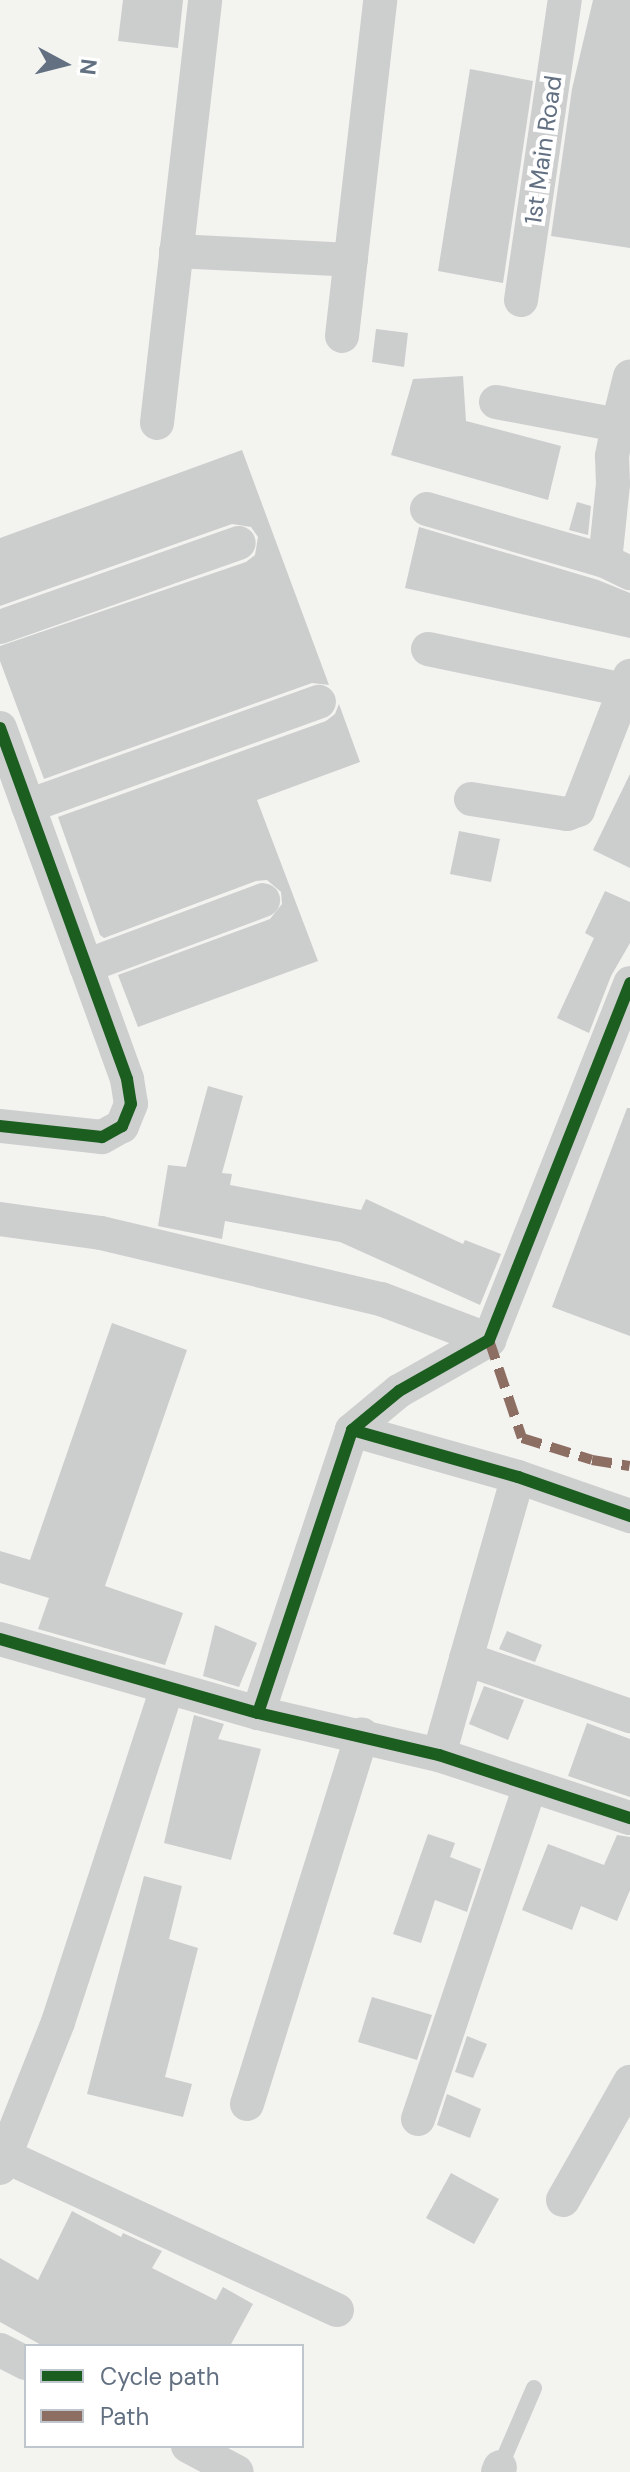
<!DOCTYPE html>
<style>
body{margin:0}
#map{position:relative;width:630px;height:2472px;overflow:hidden;background:#f3f3f0;font-family:"DM Sans",sans-serif}
div>[style]{position:absolute}
[style*='--x']{left:calc(var(--x)*1px);top:calc(var(--y)*1px);width:calc(var(--w)*1px);rotate:calc(var(--a)*1deg)}
.building>*{inset:0;background:#cccece}
.service>*{height:16px;margin:-8px;padding:0 8px;transform-origin:8px;border-radius:8px;background:#cdcece}
.minor>*{height:34px;margin:-17px;padding:0 17px;transform-origin:17px;border-radius:17px;background:#cdcece}
.quiet>*{height:10px;margin-top:-5px;transform-origin:0;background:repeating-linear-gradient(90deg,#8d6e63 0 20px,transparent 0 30px)}
.cycleway>*{height:12px;margin:-6px;padding:0 6px;transform-origin:6px;border-radius:6px;background:#1b5e20}
span{translate:-50% -50%;white-space:nowrap;text-align:center;line-height:1.15;-webkit-text-stroke:8px #fff;paint-order:stroke}
.street-label{font-size:24px;color:#627082}
.legend{position:absolute;left:24px;top:2344px;width:280px;height:104px;box-sizing:border-box;background:#fff;border:2px solid #c0c6cd;margin:0;padding:10px 14px;list-style:none;font-size:24px;color:#627082}
.legend li{display:flex;align-items:center;gap:16px;height:40px}
.legend b{width:40px;border:2px solid #c0c6cd}
.north{position:absolute;left:24px;top:24px;width:80px;height:80px;-webkit-text-stroke:6px #fff;paint-order:stroke;rotate:97deg;font-size:22px;font-weight:700;line-height:32px;text-align:center;color:#627082}
.north::after{content:'';display:block;margin:auto;width:28px;height:36px;background:#627082;clip-path:polygon(50% 0,100% 100%,50% 72%,0 100%)}
</style>
<div id="map">
<div class="building">
<i style="clip-path:polygon(123px 0,183px 0,178px 48px,118px 41px)"></i>
<i style="clip-path:polygon(593px 0,630px 0,630px 248px,551px 236px,572px 89px)"></i>
<i style="clip-path:polygon(470px 69px,533px 81px,503px 283px,438px 271px)"></i>
<i style="clip-path:polygon(376px 329px,408px 333px,404px 367px,372px 362px)"></i>
<i style="clip-path:polygon(463px 376px,466px 421px,561px 446px,548px 500px,391px 455px,413px 379px)"></i>
<i style="clip-path:polygon(242px 450px,329px 685px,312px 683px,44px 779px,0 661px,0 646px,246px 562px,255px 555px,258px 537px,251px 527px,232px 524px,0 606px,0 538px)"></i>
<i style="clip-path:polygon(577px 502px,591px 506px,588px 535px,569px 530px)"></i>
<i style="clip-path:polygon(419px 527px,598px 580px,630px 593px,630px 638px,405px 588px)"></i>
<i style="clip-path:polygon(339px 704px,360px 762px,257px 800px,318px 961px,138px 1027px,118px 975px,270px 919px,282px 904px,281px 892px,267px 880px,256px 881px,104px 938px,100px 935px,58px 817px,326px 721px,335px 714px)"></i>
<i style="clip-path:polygon(630px 774px,630px 868px,593px 850px)"></i>
<i style="clip-path:polygon(459px 831px,500px 839px,491px 882px,450px 874px)"></i>
<i style="clip-path:polygon(605px 891px,630px 902px,630px 943px,611px 976px,589px 1033px,557px 1018px,594px 938px,585px 933px)"></i>
<i style="clip-path:polygon(208px 1086px,243px 1096px,222px 1173px,232px 1174px,230px 1185px,361px 1210px,366px 1199px,463px 1244px,465px 1240px,501px 1254px,480px 1305px,340px 1242px,225px 1221px,222px 1239px,158px 1226px,168px 1165px,186px 1167px)"></i>
<i style="clip-path:polygon(627px 1108px,630px 1108px,630px 1336px,552px 1307px)"></i>
<i style="clip-path:polygon(112px 1323px,187px 1350px,105px 1586px,183px 1613px,165px 1665px,38px 1629px,49px 1598px,0 1583px,0 1551px,30px 1560px)"></i>
<i style="clip-path:polygon(215px 1625px,257px 1643px,239px 1687px,203px 1676px)"></i>
<i style="clip-path:polygon(507px 1631px,542px 1645px,535px 1662px,499px 1649px)"></i>
<i style="clip-path:polygon(484px 1686px,524px 1700px,508px 1740px,469px 1724px)"></i>
<i style="clip-path:polygon(194px 1715px,224px 1724px,218px 1739px,261px 1749px,231px 1860px,164px 1843px)"></i>
<i style="clip-path:polygon(587px 1723px,630px 1739px,630px 1797px,568px 1776px)"></i>
<i style="clip-path:polygon(428px 1834px,455px 1843px,450px 1857px,481px 1869px,467px 1912px,435px 1900px,421px 1943px,393px 1934px)"></i>
<i style="clip-path:polygon(617px 1835px,630px 1837px,630px 1890px,617px 1921px,581px 1906px,572px 1930px,522px 1910px,548px 1844px,604px 1865px)"></i>
<i style="clip-path:polygon(144px 1876px,182px 1886px,169px 1939px,198px 1948px,165px 2077px,192px 2084px,183px 2117px,87px 2094px)"></i>
<i style="clip-path:polygon(372px 1997px,432px 2015px,417px 2060px,358px 2042px)"></i>
<i style="clip-path:polygon(467px 2036px,487px 2044px,473px 2078px,455px 2072px)"></i>
<i style="clip-path:polygon(447px 2094px,481px 2109px,470px 2138px,437px 2125px)"></i>
<i style="clip-path:polygon(451px 2173px,499px 2199px,474px 2244px,426px 2218px)"></i>
<i style="clip-path:polygon(72px 2211px,121px 2237px,123px 2233px,162px 2251px,152px 2268px,216px 2300px,223px 2287px,253px 2304px,230px 2346px,43px 2346px,0 2322px,0 2258px,38px 2280px)"></i>
</div>
<div class="service">
<i style="--x:500;--y:2467;--w:86;--a:-66.7"></i>
</div>
<div class="minor">
<i style="--x:176;--y:251;--w:175;--a:2.9"></i>
<i style="--x:521;--y:300;--w:303;--a:-81.7"></i>
<i style="--x:342;--y:336;--w:338;--a:-83.5"></i>
<i style="--x:496;--y:402;--w:124;--a:10.7"></i>
<i style="--x:618;--y:425;--w:32;--a:101"></i>
<i style="--x:612;--y:456;--w:28;--a:88"></i>
<i style="--x:613;--y:484;--w:77;--a:95.9"></i>
<i style="--x:157;--y:423;--w:426;--a:-83.5"></i>
<i style="--x:618;--y:425;--w:50;--a:-76.2"></i>
<i style="--x:427;--y:509;--w:185;--a:16.3"></i>
<i style="--x:605;--y:561;--w:28;--a:26"></i>
<i style="--x:0;--y:627;--w:253;--a:-19.4"></i>
<i style="--x:428;--y:649;--w:200;--a:11.8"></i>
<i style="--x:0;--y:728;--w:373;--a:70.1"></i>
<i style="--x:127;--y:1079;--w:25;--a:81"></i>
<i style="--x:131;--y:1104;--w:24;--a:112"></i>
<i style="--x:122;--y:1126;--w:23;--a:151"></i>
<i style="--x:102;--y:1137;--w:103;--a:-173.8"></i>
<i style="--x:471;--y:799;--w:97;--a:8.9"></i>
<i style="--x:567;--y:814;--w:12;--a:-20"></i>
<i style="--x:578;--y:810;--w:144;--a:-68.8"></i>
<i style="--x:28;--y:806;--w:309;--a:-19.7"></i>
<i style="--x:86;--y:966;--w:189;--a:-20.4"></i>
<i style="--x:0;--y:1219;--w:102;--a:7.9"></i>
<i style="--x:101;--y:1233;--w:288;--a:13.3"></i>
<i style="--x:381;--y:1299;--w:116;--a:20.8"></i>
<i style="--x:352;--y:1430;--w:61;--a:-39.7"></i>
<i style="--x:399;--y:1391;--w:103;--a:-29.5"></i>
<i style="--x:489;--y:1340;--w:384;--a:-68.4"></i>
<i style="--x:0;--y:1639;--w:268;--a:16"></i>
<i style="--x:258;--y:1713;--w:186;--a:13.1"></i>
<i style="--x:439;--y:1755;--w:201;--a:18.3"></i>
<i style="--x:466;--y:1659;--w:189;--a:-74.1"></i>
<i style="--x:258;--y:1713;--w:298;--a:-71.6"></i>
<i style="--x:352;--y:1430;--w:173;--a:15.8"></i>
<i style="--x:518;--y:1477;--w:119;--a:19.2"></i>
<i style="--x:439;--y:1755;--w:100;--a:-74.3"></i>
<i style="--x:466;--y:1659;--w:174;--a:19.2"></i>
<i style="--x:247;--y:2104;--w:387;--a:-72.7"></i>
<i style="--x:418;--y:2119;--w:351;--a:-71.4"></i>
<i style="--x:5;--y:2156;--w:366;--a:24.9"></i>
<i style="--x:0;--y:2168;--w:157;--a:-68.3"></i>
<i style="--x:58;--y:2022;--w:350;--a:-71.9"></i>
<i style="--x:563;--y:2200;--w:136;--a:-60.4"></i>
<i style="--x:0;--y:2350;--w:29;--a:27"></i>
<i style="--x:188;--y:2446;--w:55;--a:28"></i>
<i style="--x:498;--y:2472;--w:5;--a:-68"></i>
</div>
<div class="quiet">
<i style="--x:489;--y:1340;--w:103;--a:71.4"></i>
<i style="--x:522;--y:1438;--w:73;--a:17.4"></i>
<i style="--x:592;--y:1460;--w:38;--a:9"></i>
</div>
<div class="cycleway">
<i style="--x:0;--y:728;--w:373;--a:70.1"></i>
<i style="--x:127;--y:1079;--w:25;--a:81"></i>
<i style="--x:131;--y:1104;--w:24;--a:112"></i>
<i style="--x:122;--y:1126;--w:23;--a:151"></i>
<i style="--x:102;--y:1137;--w:103;--a:-173.8"></i>
<i style="--x:352;--y:1430;--w:61;--a:-39.7"></i>
<i style="--x:399;--y:1391;--w:103;--a:-29.5"></i>
<i style="--x:489;--y:1340;--w:384;--a:-68.4"></i>
<i style="--x:0;--y:1639;--w:268;--a:16"></i>
<i style="--x:258;--y:1713;--w:186;--a:13.1"></i>
<i style="--x:439;--y:1755;--w:201;--a:18.3"></i>
<i style="--x:258;--y:1713;--w:298;--a:-71.6"></i>
<i style="--x:352;--y:1430;--w:173;--a:15.8"></i>
<i style="--x:518;--y:1477;--w:119;--a:19.2"></i>
</div>
<div class="street-label">
<span style="left:543px;top:150px;rotate:-82deg">1st Main Road</span>
</div>
<ul class="legend">
<li><b style="height:10px;background:#1b5e20"></b>Cycle path</li>
<li><b style="height:10px;background:#8d6e63"></b>Path</li>
</ul>
<div class="north">N</div>
</div>
